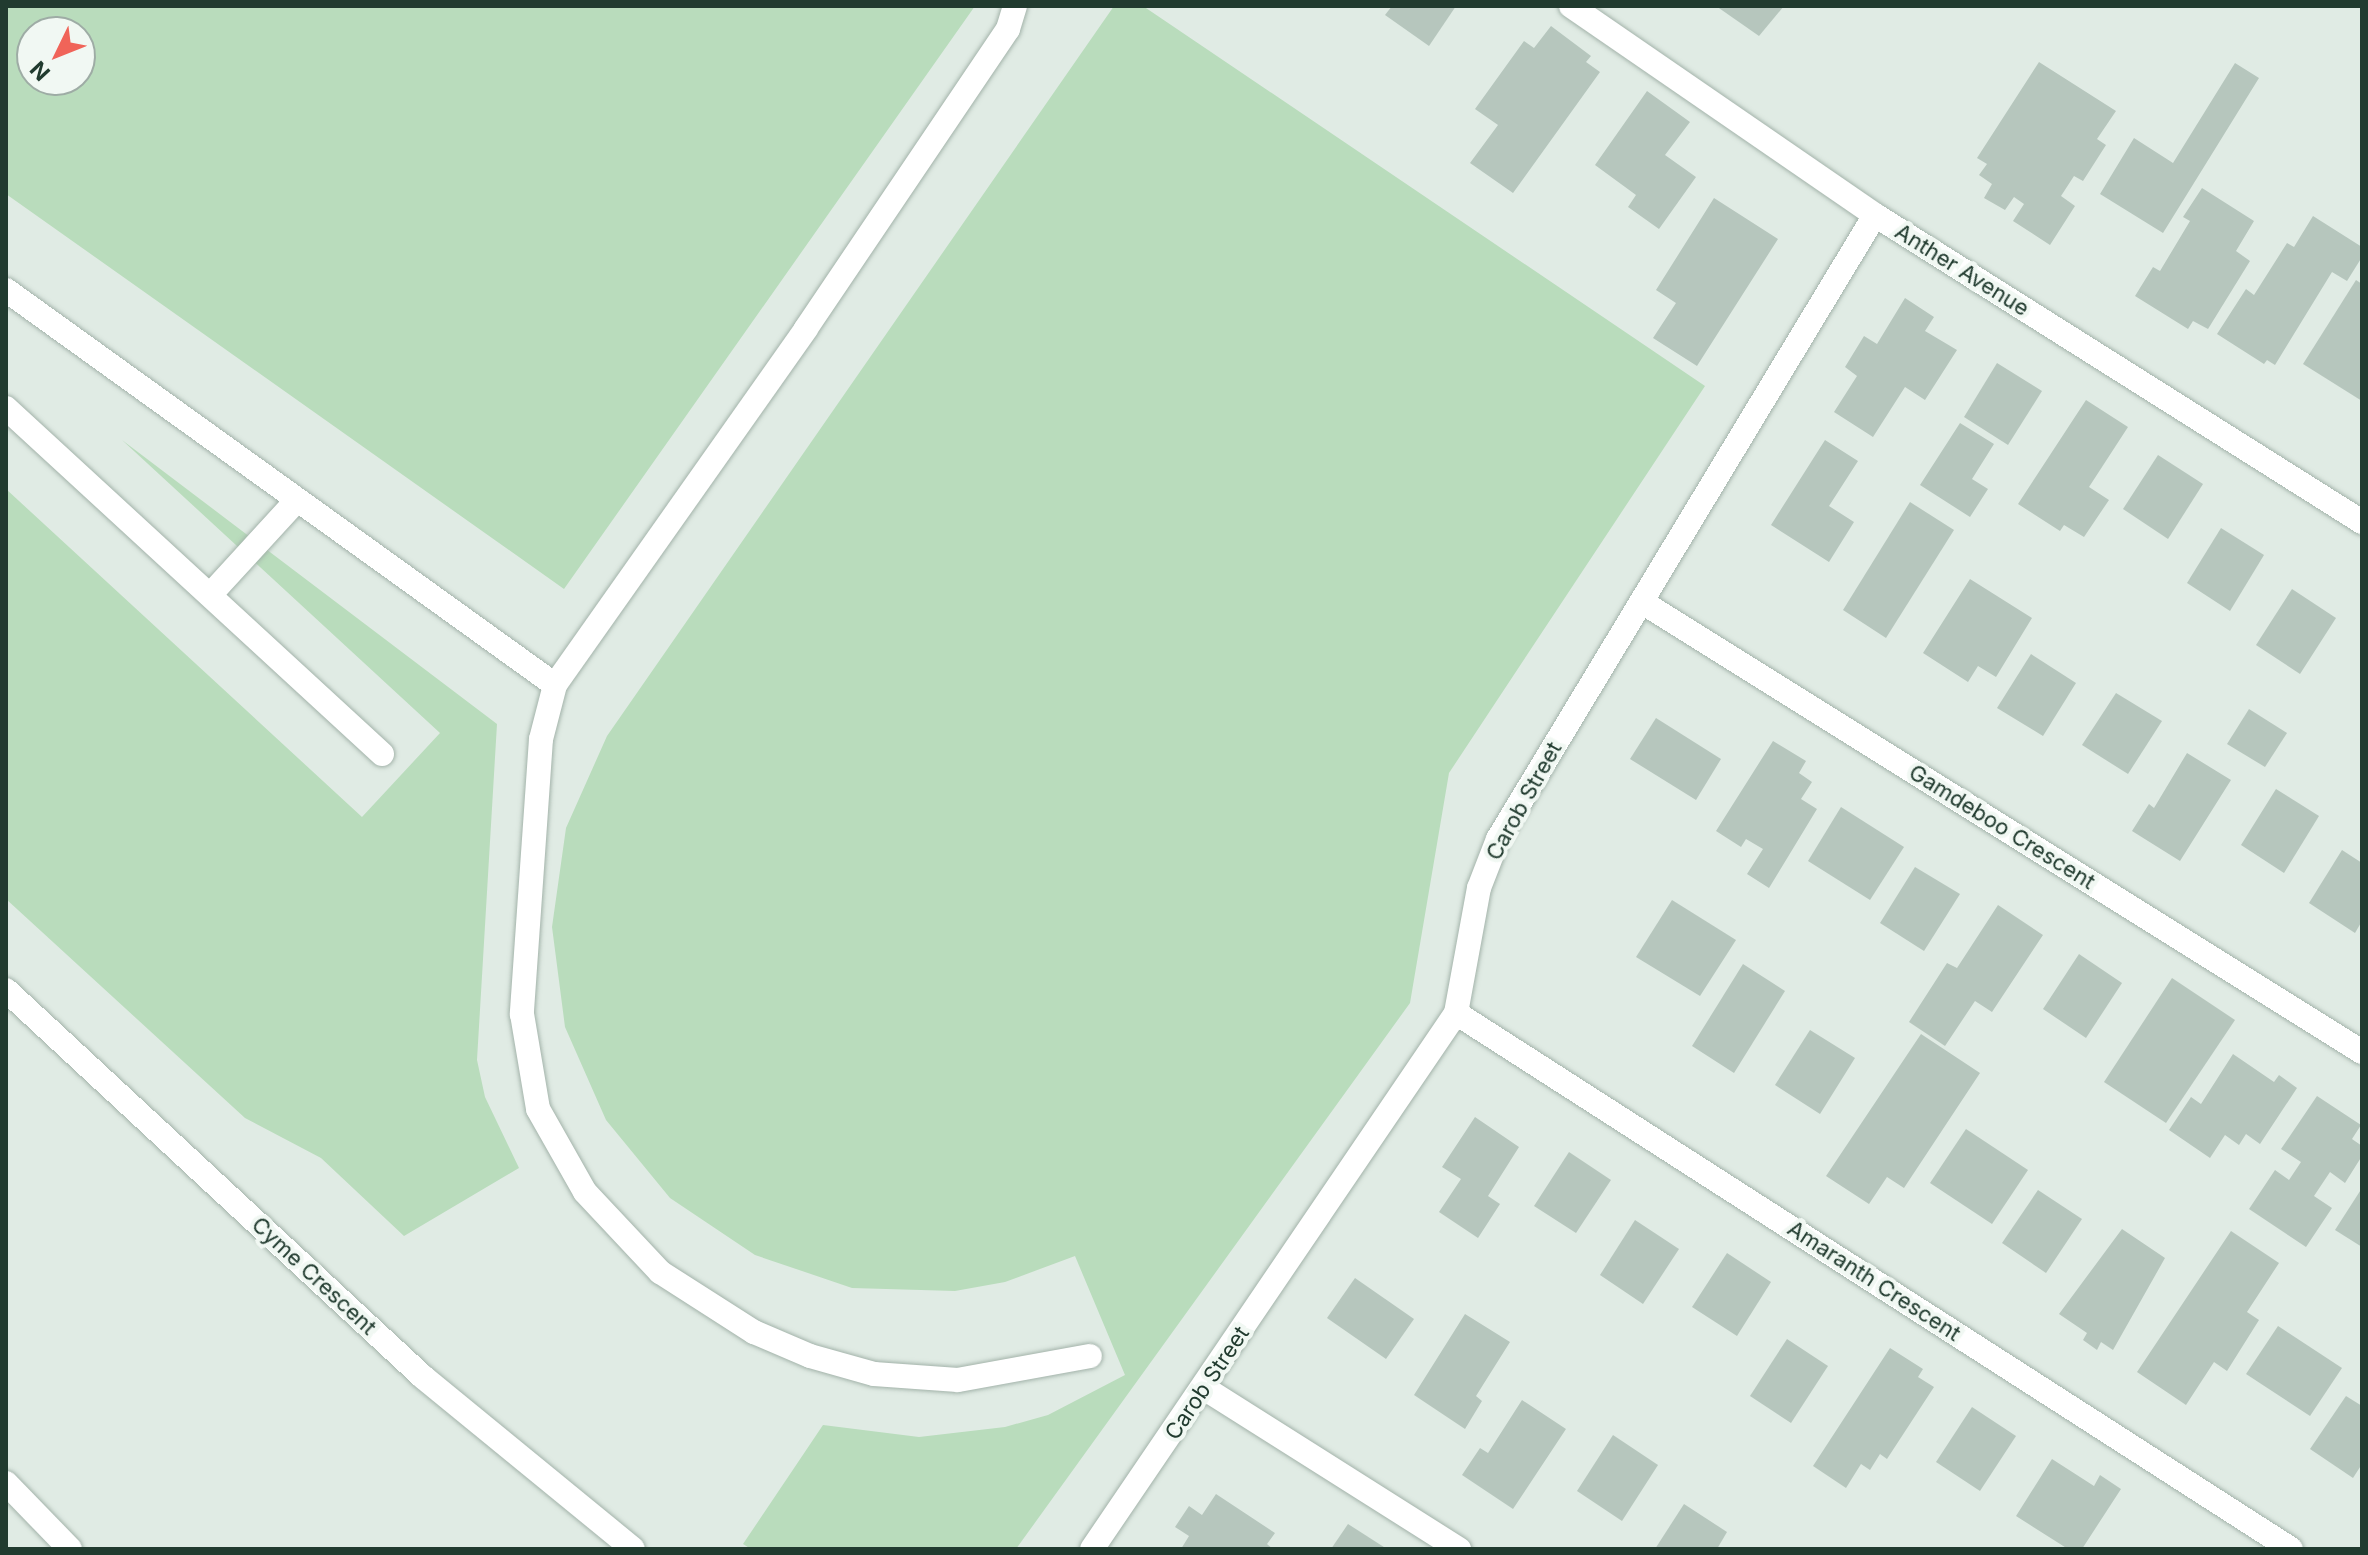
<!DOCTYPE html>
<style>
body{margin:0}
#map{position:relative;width:2368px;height:1555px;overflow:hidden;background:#e0ebe4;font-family:Inter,sans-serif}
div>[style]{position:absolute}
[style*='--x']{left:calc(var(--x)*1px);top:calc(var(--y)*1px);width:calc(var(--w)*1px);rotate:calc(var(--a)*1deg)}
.green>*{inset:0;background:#b9dcbc}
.building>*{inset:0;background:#b6c6bd}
.roads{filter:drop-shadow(0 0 2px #a3b3aa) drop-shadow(0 0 2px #a3b3aa)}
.lane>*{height:24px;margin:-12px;padding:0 12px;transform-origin:12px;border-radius:12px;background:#fff}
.street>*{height:24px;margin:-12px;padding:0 12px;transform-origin:12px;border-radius:12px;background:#fff}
span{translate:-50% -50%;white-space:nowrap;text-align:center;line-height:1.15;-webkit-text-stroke:8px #f1f8f3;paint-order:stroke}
.street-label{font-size:22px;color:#213b2f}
.frame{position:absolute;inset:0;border:8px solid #213b2f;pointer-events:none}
.north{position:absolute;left:16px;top:16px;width:80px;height:80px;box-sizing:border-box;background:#f1f8f3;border:2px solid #9eaca5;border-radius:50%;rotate:227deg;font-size:22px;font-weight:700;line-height:32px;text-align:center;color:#213b2f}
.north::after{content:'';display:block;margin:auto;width:28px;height:36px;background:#f06459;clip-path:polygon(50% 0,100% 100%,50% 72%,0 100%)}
</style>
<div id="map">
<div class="green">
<i style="clip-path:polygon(evenodd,6px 6px,975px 6px,564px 589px,6px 194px,6px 6px,32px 32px,80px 32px,80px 80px,32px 80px,32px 32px)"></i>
<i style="clip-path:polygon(1114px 6px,1143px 6px,1705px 386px,1449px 773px,1410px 1003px,1016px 1549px,751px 1549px,743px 1544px,823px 1425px,919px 1437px,1005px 1427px,1048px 1415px,1125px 1375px,1075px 1256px,1005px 1282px,955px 1291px,852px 1288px,755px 1255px,670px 1198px,606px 1120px,565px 1027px,552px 927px,566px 828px,607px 736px)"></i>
<i style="clip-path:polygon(122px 440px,497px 724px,477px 1060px,485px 1097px,519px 1168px,404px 1236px,321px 1158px,245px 1118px,6px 899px,6px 489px,362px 817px,440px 733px)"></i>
</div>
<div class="building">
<i style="clip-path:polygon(1392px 6px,1456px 6px,1429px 46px,1385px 15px)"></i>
<i style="clip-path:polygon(1716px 6px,1784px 6px,1759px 36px)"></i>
<i style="clip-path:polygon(1551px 26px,1591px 56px,1586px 62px,1600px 72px,1513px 193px,1470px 163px,1498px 125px,1475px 109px,1524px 41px,1534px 48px)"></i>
<i style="clip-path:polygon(2039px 62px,2116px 111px,2097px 139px,2106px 145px,2083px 181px,2074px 176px,2061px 196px,2075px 206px,2050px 245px,2013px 221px,2024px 204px,2014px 197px,2005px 210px,1984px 198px,1992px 184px,1979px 175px,1987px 164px,1977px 158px)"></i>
<i style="clip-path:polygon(2235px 63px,2259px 78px,2163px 233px,2100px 194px,2134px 138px,2173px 163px)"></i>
<i style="clip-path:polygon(1647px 91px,1690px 122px,1665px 155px,1696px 177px,1659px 229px,1628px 207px,1636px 195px,1595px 165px)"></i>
<i style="clip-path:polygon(2202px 188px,2254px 221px,2236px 251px,2250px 261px,2208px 329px,2193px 321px,2188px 329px,2135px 296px,2153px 267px,2160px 271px,2190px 221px,2183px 217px)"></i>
<i style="clip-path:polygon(1714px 198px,1778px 239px,1697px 366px,1653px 338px,1676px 303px,1656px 290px)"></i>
<i style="clip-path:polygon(2313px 216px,2362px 247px,2362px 257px,2347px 281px,2332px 272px,2275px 365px,2267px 360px,2264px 364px,2217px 334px,2246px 289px,2254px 295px,2287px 243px,2294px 247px)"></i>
<i style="clip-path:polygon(2356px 280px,2362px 284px,2362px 401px,2303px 364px)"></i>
<i style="clip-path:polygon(1905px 298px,1934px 317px,1925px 331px,1957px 350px,1925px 400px,1905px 387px,1873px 437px,1834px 412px,1857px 376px,1845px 367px,1864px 336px,1877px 344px)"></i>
<i style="clip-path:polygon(1997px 363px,2042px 391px,2008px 445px,1964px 417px)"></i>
<i style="clip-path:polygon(2086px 400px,2128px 427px,2089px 487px,2109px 500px,2084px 537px,2064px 525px,2060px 531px,2018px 504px)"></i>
<i style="clip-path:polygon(1960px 423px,1994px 444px,1972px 479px,1988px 489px,1970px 517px,1920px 485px)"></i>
<i style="clip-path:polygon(1825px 440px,1858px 461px,1829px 506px,1854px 522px,1829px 562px,1771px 525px)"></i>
<i style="clip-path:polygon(2158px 455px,2203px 484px,2168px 539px,2123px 509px)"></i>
<i style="clip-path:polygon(1910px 502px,1954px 530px,1886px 638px,1843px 610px)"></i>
<i style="clip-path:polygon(2221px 528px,2264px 555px,2230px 611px,2187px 583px)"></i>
<i style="clip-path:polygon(1970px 579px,2032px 618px,1996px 677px,1978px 666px,1968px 682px,1923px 653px)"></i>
<i style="clip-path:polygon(2292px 589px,2336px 618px,2300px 674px,2256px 645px)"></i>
<i style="clip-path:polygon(2031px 654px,2076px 683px,2043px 736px,1997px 708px)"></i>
<i style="clip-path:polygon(2116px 693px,2162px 721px,2128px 774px,2082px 745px)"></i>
<i style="clip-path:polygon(2249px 709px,2287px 733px,2265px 767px,2227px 744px)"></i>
<i style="clip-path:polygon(1656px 718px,1721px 759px,1696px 800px,1630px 759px)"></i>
<i style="clip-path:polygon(1773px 741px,1806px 761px,1799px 773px,1812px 782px,1801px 799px,1817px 809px,1769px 888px,1747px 874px,1763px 849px,1746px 839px,1741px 847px,1716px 831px)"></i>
<i style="clip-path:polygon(2187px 753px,2231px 780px,2180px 861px,2132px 831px,2149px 804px,2154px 808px)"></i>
<i style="clip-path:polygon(2276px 789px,2319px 816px,2284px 873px,2241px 845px)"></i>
<i style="clip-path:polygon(1841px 807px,1904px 847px,1870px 900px,1808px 861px)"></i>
<i style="clip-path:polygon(2342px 850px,2362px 863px,2362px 921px,2355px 933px,2309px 903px)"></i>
<i style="clip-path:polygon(1915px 867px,1960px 894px,1924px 951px,1880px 923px)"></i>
<i style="clip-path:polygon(1672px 900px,1736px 940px,1700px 996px,1636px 957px)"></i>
<i style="clip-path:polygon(1998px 905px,2043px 935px,1992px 1012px,1975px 1001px,1945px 1046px,1909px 1022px,1947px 963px,1957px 968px)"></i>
<i style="clip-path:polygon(2079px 954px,2122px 983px,2086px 1038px,2043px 1009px)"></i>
<i style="clip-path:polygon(1743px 964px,1785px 991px,1734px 1073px,1692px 1046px)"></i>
<i style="clip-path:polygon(2172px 978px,2235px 1020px,2166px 1123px,2104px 1082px)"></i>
<i style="clip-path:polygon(1810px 1030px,1855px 1058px,1820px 1114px,1775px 1085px)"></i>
<i style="clip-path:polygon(1921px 1034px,1980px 1073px,1904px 1188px,1887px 1177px,1869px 1204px,1826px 1176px)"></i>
<i style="clip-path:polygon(2233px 1054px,2274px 1082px,2279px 1075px,2297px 1088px,2260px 1144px,2246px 1134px,2239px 1145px,2225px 1135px,2210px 1158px,2169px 1130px,2191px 1097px,2201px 1104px)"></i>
<i style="clip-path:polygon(2317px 1096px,2361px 1125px,2352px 1139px,2362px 1146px,2362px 1156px,2345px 1183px,2330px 1172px,2314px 1196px,2332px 1208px,2306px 1247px,2249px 1209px,2275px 1170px,2289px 1180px,2301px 1162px,2281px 1149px)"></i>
<i style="clip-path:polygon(1475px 1117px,1519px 1147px,1488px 1196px,1500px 1204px,1478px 1238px,1439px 1212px,1461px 1179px,1442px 1167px)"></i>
<i style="clip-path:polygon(1966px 1129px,2028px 1170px,1992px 1224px,1930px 1183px)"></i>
<i style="clip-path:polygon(1569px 1152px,1611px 1180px,1576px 1233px,1534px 1206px)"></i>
<i style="clip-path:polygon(2362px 1188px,2362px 1247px,2335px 1230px)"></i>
<i style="clip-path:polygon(2038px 1190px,2082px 1219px,2046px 1273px,2002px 1243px)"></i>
<i style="clip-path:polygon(1635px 1220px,1679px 1249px,1643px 1304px,1600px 1275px)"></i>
<i style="clip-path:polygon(2122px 1229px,2165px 1258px,2113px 1350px,2101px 1342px,2097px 1350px,2083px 1340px,2087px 1333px,2059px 1314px)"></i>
<i style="clip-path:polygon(2231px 1231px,2279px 1263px,2247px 1312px,2259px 1320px,2227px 1371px,2214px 1362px,2186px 1405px,2137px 1372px)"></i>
<i style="clip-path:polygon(1727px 1253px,1771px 1282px,1737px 1336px,1692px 1307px)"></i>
<i style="clip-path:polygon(1355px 1278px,1414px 1319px,1386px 1359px,1327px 1318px)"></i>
<i style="clip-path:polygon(1465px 1314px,1510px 1342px,1476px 1396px,1482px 1401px,1465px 1429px,1414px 1395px)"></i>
<i style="clip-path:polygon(2278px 1326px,2342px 1368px,2310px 1416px,2246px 1374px)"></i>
<i style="clip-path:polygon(1787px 1339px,1828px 1366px,1791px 1423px,1750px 1396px)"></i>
<i style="clip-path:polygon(1890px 1348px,1923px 1369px,1918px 1377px,1934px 1387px,1887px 1459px,1880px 1454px,1870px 1470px,1861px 1464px,1846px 1488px,1813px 1466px)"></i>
<i style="clip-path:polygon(2346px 1396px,2362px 1406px,2362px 1464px,2353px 1478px,2310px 1449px)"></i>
<i style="clip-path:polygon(1522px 1400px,1566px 1429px,1513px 1509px,1462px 1475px,1480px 1448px,1488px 1453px)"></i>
<i style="clip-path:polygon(1972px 1407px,2016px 1436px,1980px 1491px,1936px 1462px)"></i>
<i style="clip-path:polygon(1613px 1435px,1658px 1465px,1622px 1521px,1577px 1491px)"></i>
<i style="clip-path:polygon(2052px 1459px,2094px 1486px,2100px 1475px,2121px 1489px,2082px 1549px,2068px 1549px,2016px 1516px)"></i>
<i style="clip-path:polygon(1216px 1494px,1275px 1533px,1267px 1544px,1273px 1549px,1181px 1549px,1189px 1536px,1175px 1527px,1189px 1506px,1202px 1515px)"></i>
<i style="clip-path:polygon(1684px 1504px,1727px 1532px,1717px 1549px,1655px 1549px)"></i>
<i style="clip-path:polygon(1348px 1524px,1387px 1549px,1331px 1549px)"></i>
</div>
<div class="roads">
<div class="lane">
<i style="--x:6;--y:408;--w:511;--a:42.62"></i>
<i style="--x:210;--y:595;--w:129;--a:-47.5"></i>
</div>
<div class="street">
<i style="--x:1015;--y:6;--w:24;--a:107"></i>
<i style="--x:1008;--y:29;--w:362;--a:124"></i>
<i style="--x:806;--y:329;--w:436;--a:125.2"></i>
<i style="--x:555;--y:685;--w:56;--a:104.5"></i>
<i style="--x:541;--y:739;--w:276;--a:94"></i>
<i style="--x:522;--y:1014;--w:96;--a:80.4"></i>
<i style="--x:538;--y:1109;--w:95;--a:60.5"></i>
<i style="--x:585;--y:1192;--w:110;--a:46.8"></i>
<i style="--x:660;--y:1272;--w:112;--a:32.6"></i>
<i style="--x:754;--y:1332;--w:61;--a:23.2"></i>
<i style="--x:810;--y:1356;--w:66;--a:15.7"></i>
<i style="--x:874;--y:1374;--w:84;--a:4.1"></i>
<i style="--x:958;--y:1380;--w:134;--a:-10.3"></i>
<i style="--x:1571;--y:6;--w:369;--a:34.5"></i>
<i style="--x:1875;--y:215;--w:576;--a:32.23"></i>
<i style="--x:6;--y:290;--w:676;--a:35.73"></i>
<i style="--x:1642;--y:602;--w:849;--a:32.01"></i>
<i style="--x:6;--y:990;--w:569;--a:42.86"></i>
<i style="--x:423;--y:1377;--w:271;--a:39.3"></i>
<i style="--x:1456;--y:1013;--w:992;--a:32.7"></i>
<i style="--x:1204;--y:1388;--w:302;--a:32.3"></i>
<i style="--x:6;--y:1483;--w:92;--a:45.9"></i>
<i style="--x:1092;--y:1549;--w:648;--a:-55.82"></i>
<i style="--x:1456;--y:1013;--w:127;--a:-79.6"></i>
<i style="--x:1479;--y:888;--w:53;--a:-68.8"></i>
<i style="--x:1498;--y:839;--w:729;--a:-58.86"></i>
</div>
</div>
<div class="street-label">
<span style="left:1962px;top:270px;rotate:32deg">Anther Avenue</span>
<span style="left:1524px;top:801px;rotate:-61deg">Carob Street</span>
<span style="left:2002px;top:827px;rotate:32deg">Gamdeboo Crescent</span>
<span style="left:314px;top:1276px;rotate:43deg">Cyme Crescent</span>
<span style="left:1874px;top:1281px;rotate:33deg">Amaranth Crescent</span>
<span style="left:1207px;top:1383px;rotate:-56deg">Carob Street</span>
</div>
<div class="frame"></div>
<div class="north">N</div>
</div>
